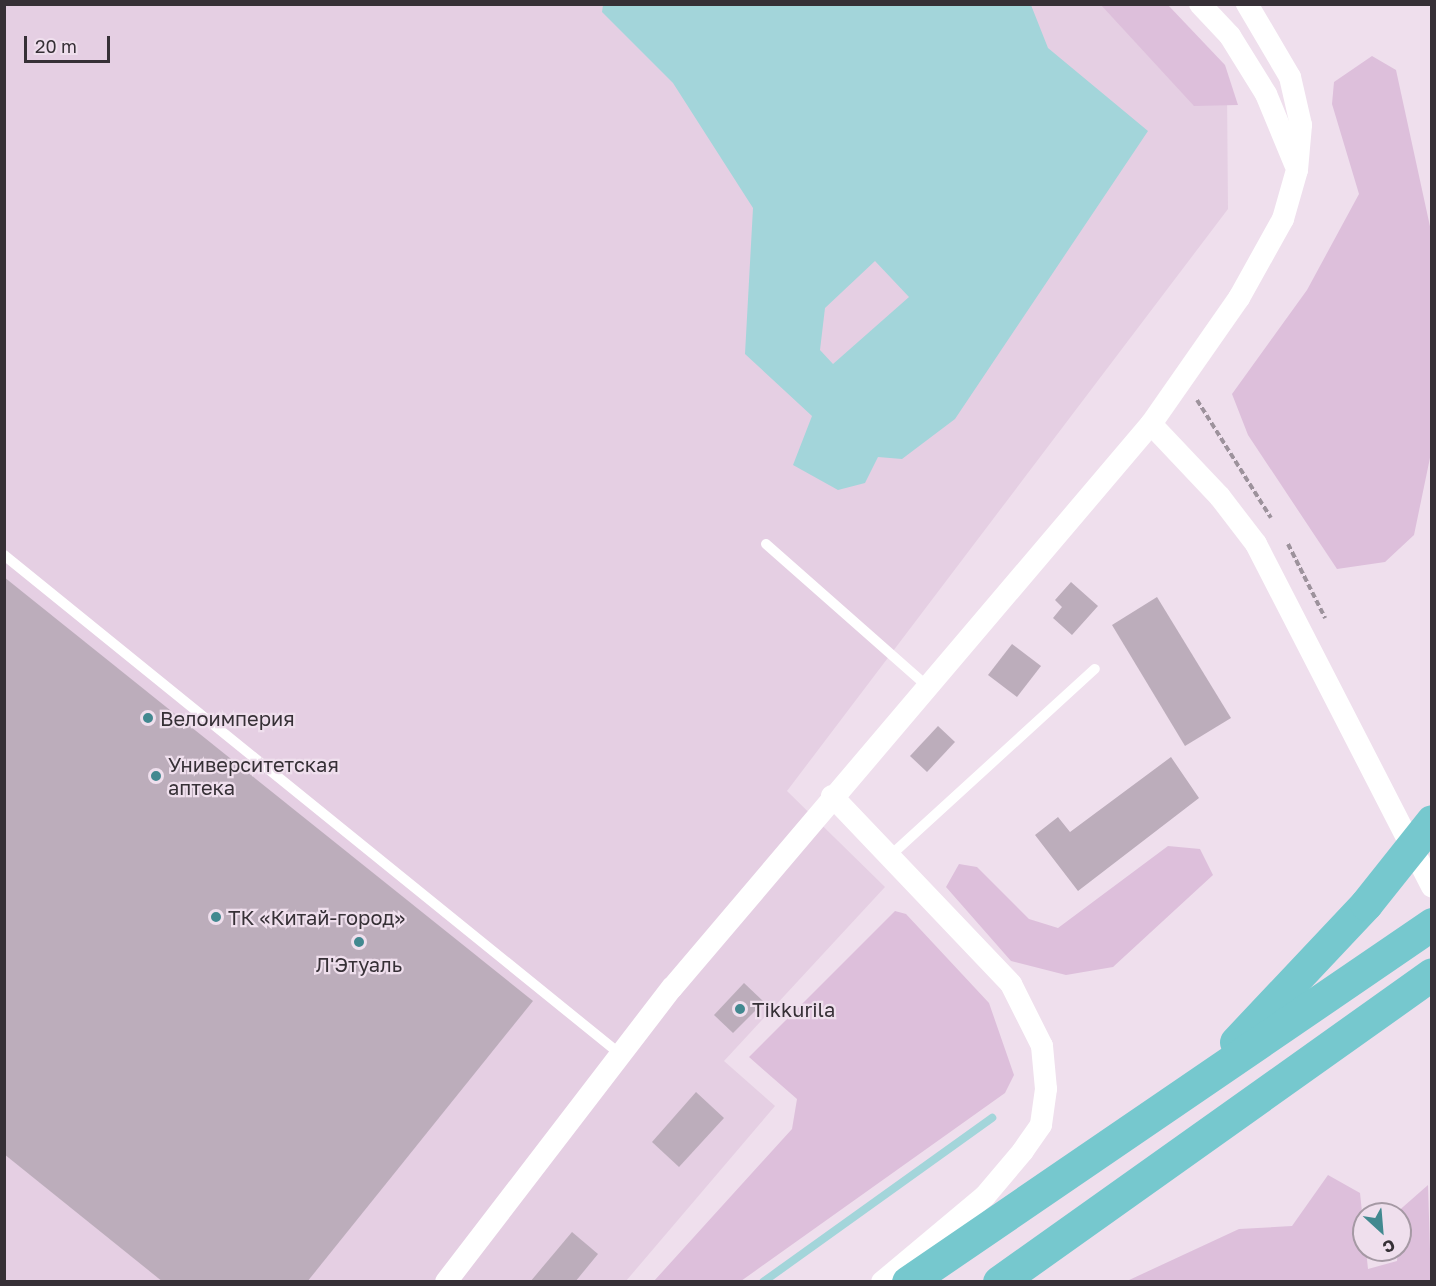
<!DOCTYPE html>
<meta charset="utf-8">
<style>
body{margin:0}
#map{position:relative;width:1436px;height:1286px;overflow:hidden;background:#efdfed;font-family:"Golos Text",sans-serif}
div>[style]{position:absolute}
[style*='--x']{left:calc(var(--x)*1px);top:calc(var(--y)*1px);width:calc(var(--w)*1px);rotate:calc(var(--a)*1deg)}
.built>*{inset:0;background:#e5cfe3}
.green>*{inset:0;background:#ddbfdb}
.water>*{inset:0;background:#a3d5da}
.stream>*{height:8px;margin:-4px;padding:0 4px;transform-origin:4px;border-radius:4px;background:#a3d5da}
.building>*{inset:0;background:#bcadbb}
.path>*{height:4px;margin-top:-2px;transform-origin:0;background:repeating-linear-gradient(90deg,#9d929c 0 6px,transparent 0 9px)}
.lane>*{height:10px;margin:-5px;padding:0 5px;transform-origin:5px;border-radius:5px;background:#fff}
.street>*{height:22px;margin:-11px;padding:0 11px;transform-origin:11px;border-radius:11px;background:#fff}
.primary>*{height:33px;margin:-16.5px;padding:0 16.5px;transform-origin:16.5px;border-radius:16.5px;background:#76c8ce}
.dots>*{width:16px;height:16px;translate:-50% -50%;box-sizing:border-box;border:3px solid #efdfed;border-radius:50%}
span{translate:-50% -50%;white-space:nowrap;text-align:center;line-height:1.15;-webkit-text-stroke:4.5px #efdfed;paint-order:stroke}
.poi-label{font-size:20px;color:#363036}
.left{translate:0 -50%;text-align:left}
.frame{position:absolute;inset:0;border:6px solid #363036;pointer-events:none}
.north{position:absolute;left:1352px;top:1202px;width:60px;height:60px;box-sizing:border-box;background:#efdfed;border:2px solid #a599a4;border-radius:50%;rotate:154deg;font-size:16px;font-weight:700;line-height:24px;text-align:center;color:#363036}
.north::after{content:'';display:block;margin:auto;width:21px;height:27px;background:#428990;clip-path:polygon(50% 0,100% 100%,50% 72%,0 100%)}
.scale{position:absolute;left:24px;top:36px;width:86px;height:27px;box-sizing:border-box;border:3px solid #363036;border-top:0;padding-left:8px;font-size:18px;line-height:21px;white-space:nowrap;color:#363036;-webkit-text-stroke:4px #efdfed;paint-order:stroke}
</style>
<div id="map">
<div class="built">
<i style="clip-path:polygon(5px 5px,1145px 5px,1227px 90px,1228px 209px,787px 791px,885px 887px,724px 1061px,775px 1106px,626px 1281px,5px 1282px)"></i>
</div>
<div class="green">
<i style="clip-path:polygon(1101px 5px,1168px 5px,1225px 65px,1238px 105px,1194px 106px)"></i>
<i style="clip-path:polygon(1372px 56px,1396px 70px,1431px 231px,1431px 453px,1414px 535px,1385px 562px,1337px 569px,1248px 435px,1232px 394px,1307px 290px,1359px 194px,1332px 104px,1334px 82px)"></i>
<i style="clip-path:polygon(1168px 846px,1200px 849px,1213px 875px,1113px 967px,1066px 975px,1011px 961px,946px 887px,959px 864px,977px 867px,1029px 919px,1058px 928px)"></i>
<i style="clip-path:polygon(895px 911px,906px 914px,989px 1003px,1014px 1075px,1005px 1093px,741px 1281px,654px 1281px,792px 1129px,797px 1099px,749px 1057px)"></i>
<i style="clip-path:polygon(1328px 1175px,1360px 1193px,1368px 1269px,1397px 1261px,1400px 1214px,1395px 1214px,1428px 1185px,1431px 1281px,1127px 1281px,1239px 1229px,1292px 1226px)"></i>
</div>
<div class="water">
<i style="clip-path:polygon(evenodd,603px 5px,1031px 5px,1048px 48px,1148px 131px,955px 419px,902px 459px,878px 457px,865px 483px,838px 490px,793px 465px,812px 416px,745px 354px,753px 208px,673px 83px,602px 12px,603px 5px,875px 261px,909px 297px,833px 364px,820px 350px,825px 308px,875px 261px)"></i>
</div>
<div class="stream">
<i style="--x:763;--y:1282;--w:282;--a:-35.6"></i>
</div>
<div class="building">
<i style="clip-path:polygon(4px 577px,533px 1001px,307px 1282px,163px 1282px,4px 1154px)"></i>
<i style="clip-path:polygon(1071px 582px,1098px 606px,1072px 635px,1053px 618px,1062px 607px,1055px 600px)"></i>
<i style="clip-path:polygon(1157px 597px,1231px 718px,1185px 746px,1112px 625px)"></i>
<i style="clip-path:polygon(1012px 644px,1041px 666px,1017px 697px,988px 675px)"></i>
<i style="clip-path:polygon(938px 726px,955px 742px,927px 772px,910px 756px)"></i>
<i style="clip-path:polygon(1171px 757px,1199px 798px,1078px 891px,1035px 835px,1058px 817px,1070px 832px)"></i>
<i style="clip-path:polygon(744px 983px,764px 1002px,733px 1033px,714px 1015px)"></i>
<i style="clip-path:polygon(696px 1092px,724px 1118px,679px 1167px,652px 1142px)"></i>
<i style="clip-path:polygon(572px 1232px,598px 1254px,575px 1282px,530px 1282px)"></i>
</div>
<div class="path">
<i style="--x:1197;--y:400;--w:139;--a:57.9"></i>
<i style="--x:1288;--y:544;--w:83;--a:63.4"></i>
</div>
<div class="lane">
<i style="--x:766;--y:544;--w:215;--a:41.4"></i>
<i style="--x:4;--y:555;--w:793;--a:39.01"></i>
<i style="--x:891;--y:855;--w:276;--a:-42.4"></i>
</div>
<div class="street">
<i style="--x:1200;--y:4;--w:44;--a:46.8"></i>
<i style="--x:1230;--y:36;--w:68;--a:58.2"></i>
<i style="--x:1266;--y:94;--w:76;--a:67.5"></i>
<i style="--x:1151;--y:424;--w:100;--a:46.6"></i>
<i style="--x:1220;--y:497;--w:59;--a:52.5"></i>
<i style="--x:1256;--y:544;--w:385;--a:62.8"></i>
<i style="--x:832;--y:796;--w:260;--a:46.4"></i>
<i style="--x:1011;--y:984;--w:69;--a:63.4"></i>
<i style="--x:1042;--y:1046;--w:43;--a:84.7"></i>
<i style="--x:1046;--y:1089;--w:36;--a:98"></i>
<i style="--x:1041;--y:1125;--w:32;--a:125"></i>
<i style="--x:1023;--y:1151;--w:59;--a:130.2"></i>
<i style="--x:985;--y:1196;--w:134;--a:140.1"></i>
<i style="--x:446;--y:1282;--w:371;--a:-52.5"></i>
<i style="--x:672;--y:988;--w:740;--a:-49.66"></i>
<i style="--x:1151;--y:424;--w:154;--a:-55.1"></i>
<i style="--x:1239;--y:298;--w:90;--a:-60.9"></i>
<i style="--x:1283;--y:219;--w:51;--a:-74.1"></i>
<i style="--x:1297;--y:170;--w:45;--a:-84.9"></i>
<i style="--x:1301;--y:125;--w:49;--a:-102.9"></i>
<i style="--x:1290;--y:77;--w:85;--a:-120.5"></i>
</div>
<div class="primary">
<i style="--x:1236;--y:1042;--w:190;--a:-46.7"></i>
<i style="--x:1366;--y:904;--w:106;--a:-51.5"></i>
<i style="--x:908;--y:1282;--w:635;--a:-34.34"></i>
<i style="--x:999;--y:1282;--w:531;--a:-35.42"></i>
</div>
<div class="dots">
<i style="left:148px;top:718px;background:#428990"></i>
<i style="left:156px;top:776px;background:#428990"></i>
<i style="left:216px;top:917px;background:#428990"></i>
<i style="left:359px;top:942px;background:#428990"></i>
<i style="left:740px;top:1009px;background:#428990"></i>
</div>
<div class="poi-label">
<span class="left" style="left:160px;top:718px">Велоимперия</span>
<span class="left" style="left:168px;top:776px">Университетская<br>аптека</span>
<span class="left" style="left:228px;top:917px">ТК «Китай-город»</span>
<span style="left:359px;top:964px">Л'Этуаль</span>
<span class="left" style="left:752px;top:1009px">Tikkurila</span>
</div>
<div class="frame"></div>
<div class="north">С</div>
<div class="scale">20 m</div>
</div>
